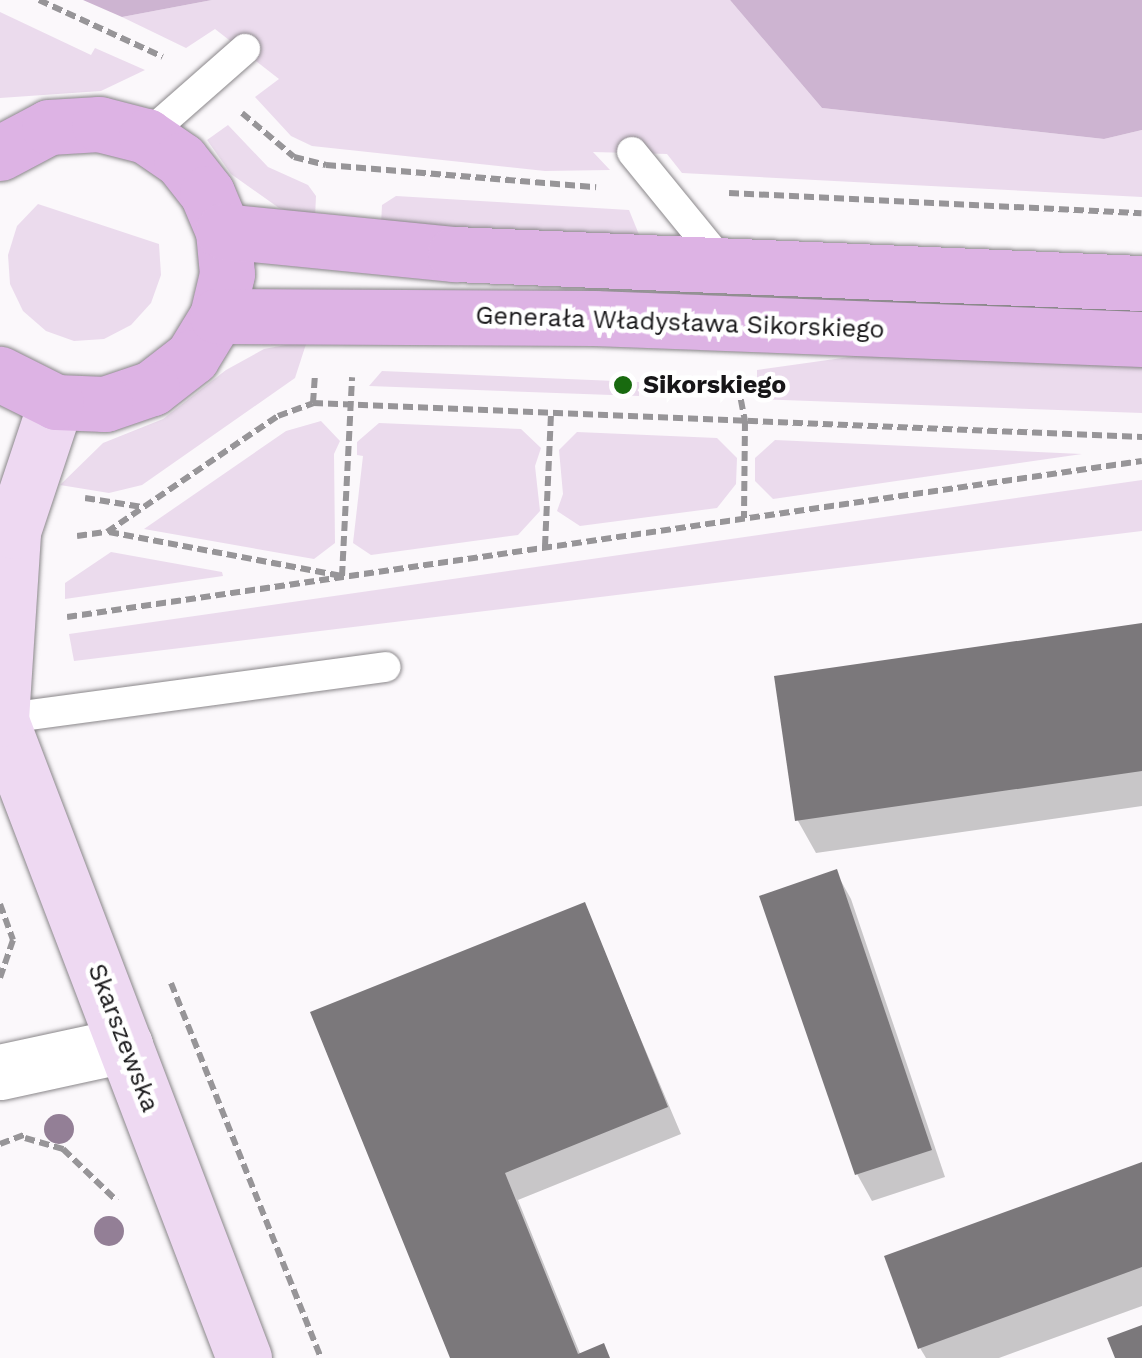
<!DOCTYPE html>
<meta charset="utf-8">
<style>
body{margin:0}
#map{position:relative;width:1142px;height:1358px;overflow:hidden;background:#fbf8fb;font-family:"Work Sans",sans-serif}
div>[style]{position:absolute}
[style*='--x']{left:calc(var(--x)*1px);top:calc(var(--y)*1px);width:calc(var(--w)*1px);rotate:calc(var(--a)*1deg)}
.green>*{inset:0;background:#ebdbed}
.forest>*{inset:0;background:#cdb4d1}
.shadow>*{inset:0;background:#0003}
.building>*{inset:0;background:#7b787b}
.path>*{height:6px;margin-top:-3px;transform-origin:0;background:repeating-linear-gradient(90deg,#979598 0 10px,transparent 0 15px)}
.roads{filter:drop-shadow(0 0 2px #8a878a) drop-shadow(0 0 2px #8a878a)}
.lane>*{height:30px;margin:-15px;padding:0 15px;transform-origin:15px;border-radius:15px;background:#fff}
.street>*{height:55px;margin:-27.5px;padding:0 27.5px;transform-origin:27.5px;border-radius:27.5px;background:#fff}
.secondary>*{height:55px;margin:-27.5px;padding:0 27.5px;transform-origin:27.5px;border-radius:27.5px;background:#eed9f2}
.primary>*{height:55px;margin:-27.5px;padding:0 27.5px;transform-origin:27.5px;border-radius:27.5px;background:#ddb3e4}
.trees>*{width:30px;height:30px;margin:-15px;border-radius:50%;background:#937f96}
.dots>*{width:28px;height:28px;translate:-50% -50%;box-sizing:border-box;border:5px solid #fff;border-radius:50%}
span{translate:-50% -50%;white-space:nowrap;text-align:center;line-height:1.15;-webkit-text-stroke:9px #fff;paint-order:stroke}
.street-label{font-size:25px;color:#171618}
.poi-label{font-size:25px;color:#171618;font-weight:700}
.left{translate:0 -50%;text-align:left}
</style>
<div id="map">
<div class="green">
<i style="clip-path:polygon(212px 0,730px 0,822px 108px,1104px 139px,1142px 130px,1142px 197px,682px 173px,667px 154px,593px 152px,610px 170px,545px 171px,312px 146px,291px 136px,255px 97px,279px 79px,215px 29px,186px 48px,122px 17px)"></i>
<i style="clip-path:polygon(0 12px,91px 55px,95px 48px,145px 70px,101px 91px,0 98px)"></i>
<i style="clip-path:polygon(228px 125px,268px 167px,308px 185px,316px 196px,315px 218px,279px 208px,231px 174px,207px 140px)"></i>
<i style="clip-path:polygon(396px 196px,629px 210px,642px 242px,381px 225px,382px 205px)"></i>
<i style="clip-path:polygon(38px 204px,159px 244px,161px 275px,151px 303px,131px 325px,104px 339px,74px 341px,46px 331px,23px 311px,10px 284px,8px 255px,17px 226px)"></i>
<i style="clip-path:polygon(307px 341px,295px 378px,142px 485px,109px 493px,60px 485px,103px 443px,163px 419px,226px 370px,264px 349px)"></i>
<i style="clip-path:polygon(899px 350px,1142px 359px,1142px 413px,757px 399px,757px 370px)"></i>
<i style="clip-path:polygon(382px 371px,639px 382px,639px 396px,369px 386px)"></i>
<i style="clip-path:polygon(321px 421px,340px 441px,334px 454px,335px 543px,314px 559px,144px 529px,286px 431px)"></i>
<i style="clip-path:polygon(379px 423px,521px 429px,541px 448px,535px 466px,540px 511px,518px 535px,371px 555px,353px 543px,363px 456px,357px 455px,357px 442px)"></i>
<i style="clip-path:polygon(577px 432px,717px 438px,737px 458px,736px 484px,717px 508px,580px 526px,557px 511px,563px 494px,559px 450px)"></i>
<i style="clip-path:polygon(775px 440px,1082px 454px,773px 499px,755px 481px,755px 458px)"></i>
<i style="clip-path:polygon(1142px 480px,1142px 531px,74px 661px,69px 634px)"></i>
<i style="clip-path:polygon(111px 552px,222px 572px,223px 576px,65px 599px,65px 583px)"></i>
</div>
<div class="forest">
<i style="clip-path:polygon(83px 0,212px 0,122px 17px)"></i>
<i style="clip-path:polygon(730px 0,1142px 0,1142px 130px,1104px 139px,822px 108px)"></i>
</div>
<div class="shadow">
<i style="clip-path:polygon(1142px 625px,1142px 806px,816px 853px,798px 821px,777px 679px)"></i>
<i style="clip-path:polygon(836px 872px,851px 899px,945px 1177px,872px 1201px,857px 1174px)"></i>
<i style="clip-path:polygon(584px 905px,681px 1134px,518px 1200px,581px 1356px,610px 1358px,453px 1358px,313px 1014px)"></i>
<i style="clip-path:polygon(1142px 1165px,1142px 1306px,999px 1358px,926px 1358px,920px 1348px)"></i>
</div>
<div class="building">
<i style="clip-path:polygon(1142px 623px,1142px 771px,795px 821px,774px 676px)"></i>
<i style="clip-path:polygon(837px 869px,932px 1150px,855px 1175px,759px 896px)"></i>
<i style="clip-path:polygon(585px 902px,668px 1107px,505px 1173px,578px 1354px,604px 1343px,610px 1358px,450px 1358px,310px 1012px)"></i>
<i style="clip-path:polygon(1142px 1162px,1142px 1267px,918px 1349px,884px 1256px)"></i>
<i style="clip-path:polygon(1142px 1325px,1142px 1358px,1115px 1358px,1107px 1338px)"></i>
</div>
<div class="path">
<i style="--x:39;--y:0;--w:136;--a:24.7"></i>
<i style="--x:242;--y:113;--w:68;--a:40.2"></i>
<i style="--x:294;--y:157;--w:33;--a:14"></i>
<i style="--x:326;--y:165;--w:271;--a:4.7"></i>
<i style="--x:729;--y:193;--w:413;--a:2.8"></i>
<i style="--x:738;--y:385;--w:37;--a:79"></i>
<i style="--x:745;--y:421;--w:97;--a:90.6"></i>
<i style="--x:313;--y:403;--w:29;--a:-86"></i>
<i style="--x:85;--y:498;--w:58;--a:9"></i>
<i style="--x:109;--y:532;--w:237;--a:10.7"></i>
<i style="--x:342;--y:576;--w:199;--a:-87.1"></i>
<i style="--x:77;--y:536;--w:30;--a:-8"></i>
<i style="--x:107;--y:532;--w:207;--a:-34.2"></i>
<i style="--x:278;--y:416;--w:37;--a:-20"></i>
<i style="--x:313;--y:403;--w:830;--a:2.35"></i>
<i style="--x:545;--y:546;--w:133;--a:-87.4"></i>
<i style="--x:67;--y:617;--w:1086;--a:-8.26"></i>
<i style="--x:0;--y:904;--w:38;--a:70"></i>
<i style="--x:13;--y:940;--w:40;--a:108.9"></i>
<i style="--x:171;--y:983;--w:404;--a:68.2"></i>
<i style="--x:25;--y:1138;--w:40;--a:16"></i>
<i style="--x:63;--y:1149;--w:75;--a:43.9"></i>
<i style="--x:0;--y:1144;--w:26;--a:-21"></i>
</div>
<div class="roads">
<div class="lane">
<i style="--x:146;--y:136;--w:132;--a:-41.3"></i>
<i style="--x:632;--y:152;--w:141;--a:50.8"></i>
<i style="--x:1;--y:719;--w:388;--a:-7.7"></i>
</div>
<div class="street">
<i style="--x:0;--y:1072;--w:128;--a:-12.2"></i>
</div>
<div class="secondary">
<i style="--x:0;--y:718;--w:685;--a:69.13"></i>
<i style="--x:1;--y:719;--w:188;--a:-86.3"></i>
<i style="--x:13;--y:531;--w:136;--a:-71.6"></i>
</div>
<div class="primary">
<i style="--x:0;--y:153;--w:55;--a:-28"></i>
<i style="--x:49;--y:127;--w:50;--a:-3.4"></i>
<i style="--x:99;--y:124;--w:49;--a:14.3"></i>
<i style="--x:146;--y:136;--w:42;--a:34.4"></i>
<i style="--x:181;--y:160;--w:42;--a:51.8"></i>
<i style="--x:207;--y:193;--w:41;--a:67.2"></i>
<i style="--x:223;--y:231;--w:43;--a:84.7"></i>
<i style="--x:227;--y:274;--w:43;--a:103.4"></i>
<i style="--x:217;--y:316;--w:48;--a:121.4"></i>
<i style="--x:192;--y:357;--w:51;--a:142.2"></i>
<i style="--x:152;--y:388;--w:50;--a:161.2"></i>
<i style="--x:105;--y:404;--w:49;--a:-177.7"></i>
<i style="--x:56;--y:402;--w:63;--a:-153.4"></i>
<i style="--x:223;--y:231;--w:233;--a:5.7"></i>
<i style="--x:455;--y:254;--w:688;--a:2.42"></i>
<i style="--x:217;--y:316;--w:377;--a:0.3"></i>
<i style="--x:594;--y:318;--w:548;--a:2.19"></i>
</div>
</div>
<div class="trees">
<i style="left:59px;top:1129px"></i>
<i style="left:109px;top:1231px"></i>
</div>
<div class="dots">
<i style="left:623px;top:385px;background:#186a0f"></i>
</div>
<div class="street-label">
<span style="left:680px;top:323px;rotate:2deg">Generała Władysława Sikorskiego</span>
<span style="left:123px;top:1038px;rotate:69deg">Skarszewska</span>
</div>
<div class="poi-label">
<span class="left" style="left:643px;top:385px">Sikorskiego</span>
</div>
</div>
